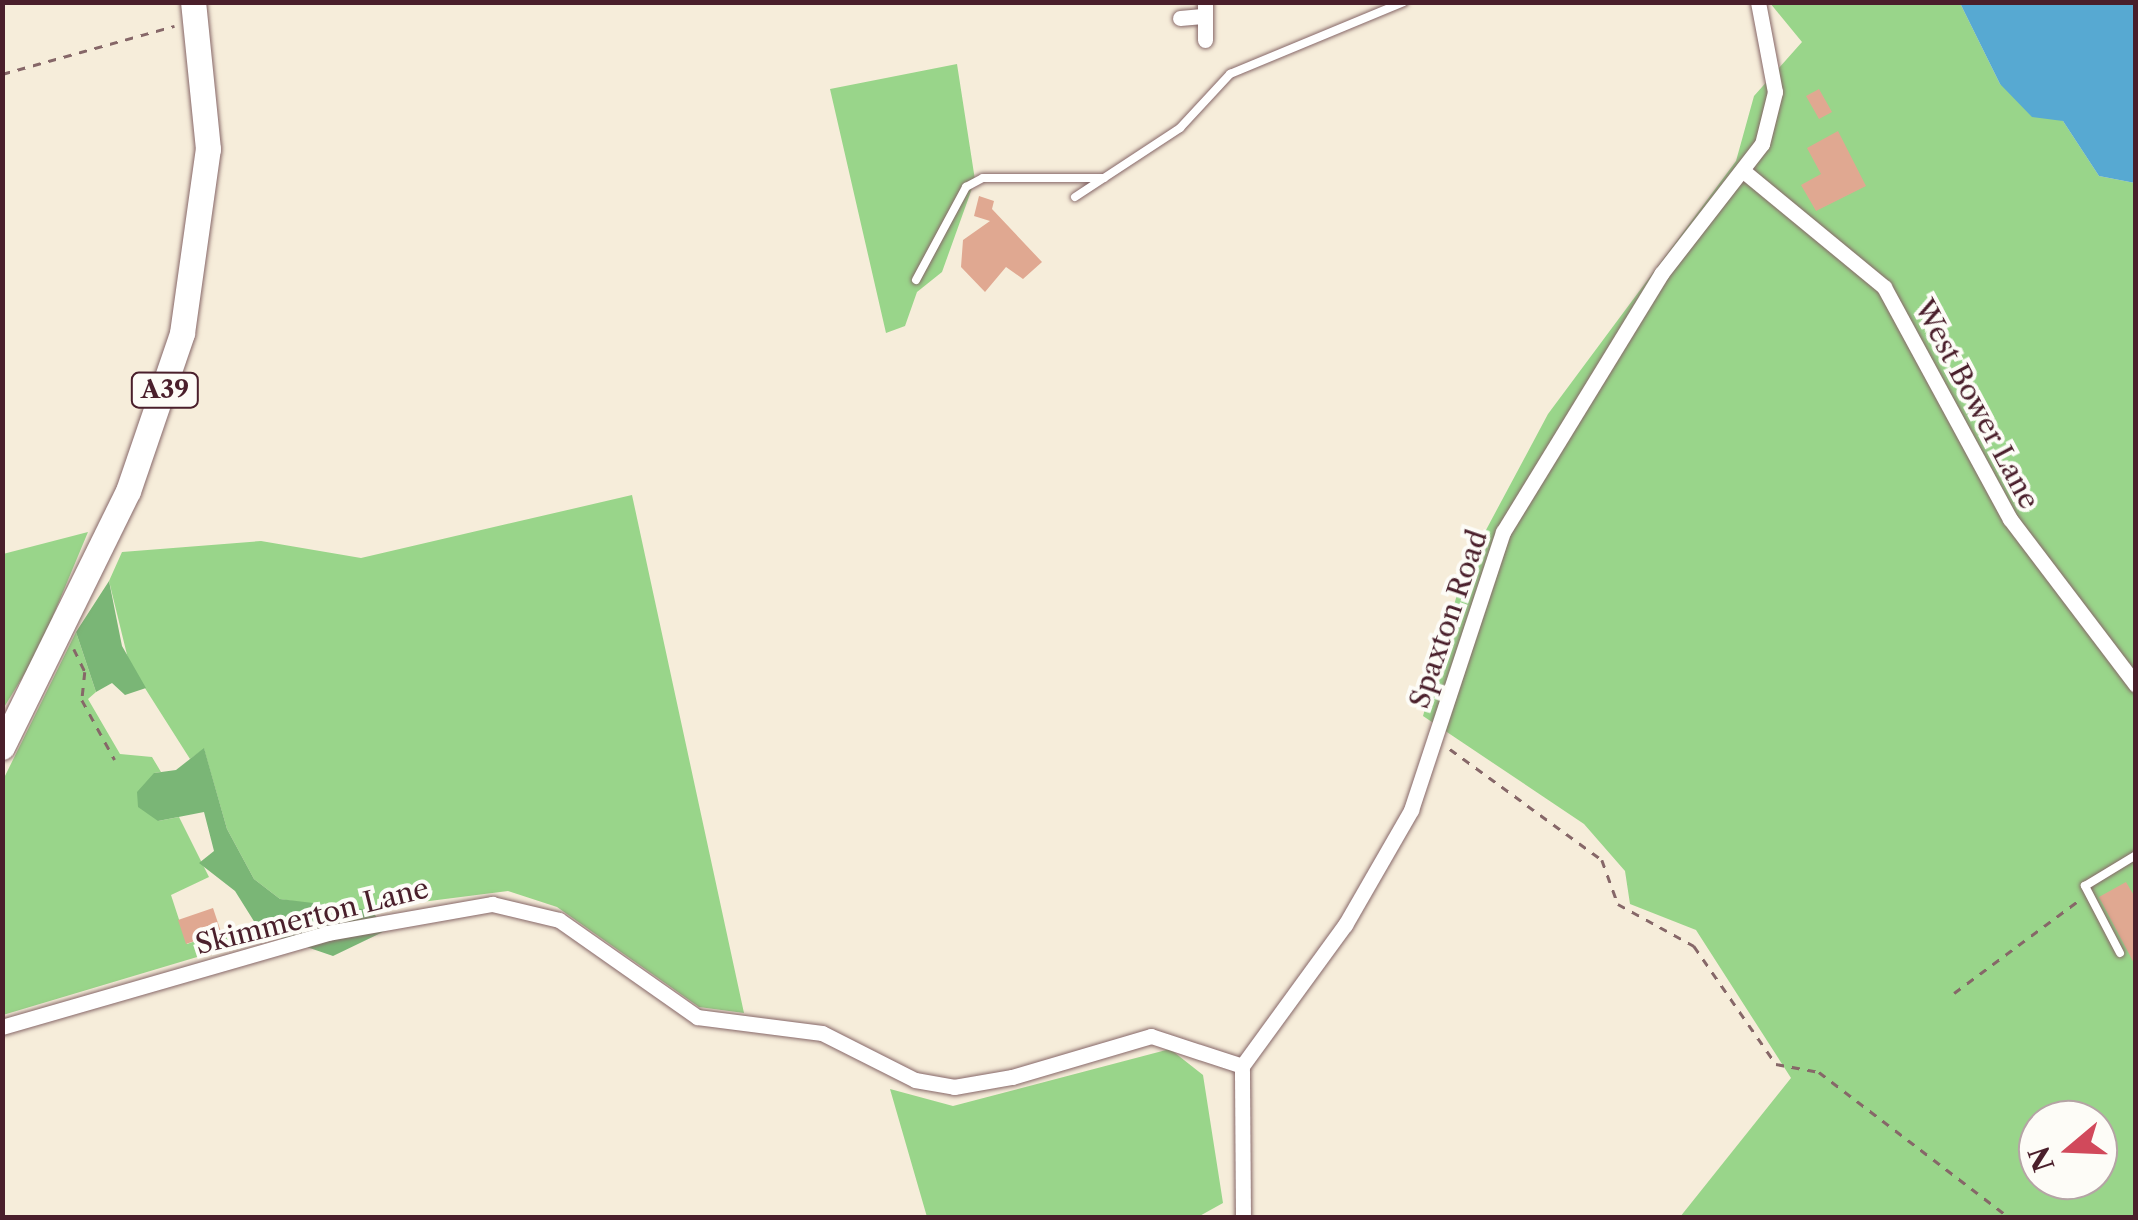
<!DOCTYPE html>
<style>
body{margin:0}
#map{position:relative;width:2138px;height:1220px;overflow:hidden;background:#f6edda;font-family:"Libre Caslon Text",serif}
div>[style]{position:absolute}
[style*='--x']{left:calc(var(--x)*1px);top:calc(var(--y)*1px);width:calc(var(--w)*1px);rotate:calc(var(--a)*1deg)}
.green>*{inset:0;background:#99d58a}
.forest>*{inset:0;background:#7ab676}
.water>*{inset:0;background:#57a9d2}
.building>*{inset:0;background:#e0a891}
.path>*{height:2.5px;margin-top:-1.25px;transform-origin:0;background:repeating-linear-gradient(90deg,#866768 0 8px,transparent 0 16px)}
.roads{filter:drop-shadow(0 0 2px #866768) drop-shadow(0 0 2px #866768)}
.service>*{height:8px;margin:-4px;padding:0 4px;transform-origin:4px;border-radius:4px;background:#fff}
.minor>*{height:15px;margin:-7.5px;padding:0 7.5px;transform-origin:7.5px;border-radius:7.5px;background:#fff}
.primary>*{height:25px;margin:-12.5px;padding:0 12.5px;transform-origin:12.5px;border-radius:12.5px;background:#fff}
span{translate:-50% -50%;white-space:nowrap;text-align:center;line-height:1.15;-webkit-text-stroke:8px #fdfcf7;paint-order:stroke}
.shield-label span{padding:2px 8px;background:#fdfcf7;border:2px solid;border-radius:8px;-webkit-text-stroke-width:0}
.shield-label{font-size:25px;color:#4a1f2b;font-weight:700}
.street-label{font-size:28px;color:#4a1f2b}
.frame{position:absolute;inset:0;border:5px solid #4a1f2b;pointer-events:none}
.north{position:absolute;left:2018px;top:1100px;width:100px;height:100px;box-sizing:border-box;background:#fdfcf7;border:2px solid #b5a4a5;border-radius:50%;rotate:251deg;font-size:28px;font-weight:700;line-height:40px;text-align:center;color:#4a1f2b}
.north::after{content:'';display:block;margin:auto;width:35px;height:45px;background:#d1495b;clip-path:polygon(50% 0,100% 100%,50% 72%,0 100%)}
</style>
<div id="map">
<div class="green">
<i style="clip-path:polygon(evenodd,1770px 3px,1960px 3px,2000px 84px,2063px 121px,2099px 176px,2135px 183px,2135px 1217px,1680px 1217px,1791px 1078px,1696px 930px,1630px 904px,1625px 871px,1584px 824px,1423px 716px,1463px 573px,1548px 414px,1736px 161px,1754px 96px,1802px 42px,1770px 3px,2038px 1120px,2098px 1120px,2098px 1180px,2038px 1180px,2038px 1120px)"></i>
<i style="clip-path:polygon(957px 64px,975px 180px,942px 272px,917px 292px,905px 326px,886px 333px,830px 89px)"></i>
<i style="clip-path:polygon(632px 495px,744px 1013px,699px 1007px,557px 907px,508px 891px,351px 911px,280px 899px,254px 879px,227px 829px,204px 749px,190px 759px,129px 663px,109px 581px,122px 552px,261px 541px,361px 558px)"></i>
<i style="clip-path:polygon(88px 532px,38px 652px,3px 709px,3px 554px)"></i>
<i style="clip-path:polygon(76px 632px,96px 692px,88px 699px,120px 754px,152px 757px,161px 772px,154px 773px,158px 821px,179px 817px,209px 877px,171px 895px,187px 944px,221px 932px,244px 943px,3px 1015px,3px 780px)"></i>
<i style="clip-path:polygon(1170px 1049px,1203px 1075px,1223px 1203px,1196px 1218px,927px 1217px,890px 1089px,953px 1106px)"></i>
</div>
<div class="forest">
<i style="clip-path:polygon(109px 581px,122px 646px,146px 688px,125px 695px,112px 683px,96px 692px,76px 632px)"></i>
<i style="clip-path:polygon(204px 748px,227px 829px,254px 879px,280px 899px,371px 910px,387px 930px,333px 956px,260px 931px,235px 891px,199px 863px,214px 851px,204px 812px,158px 821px,138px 807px,137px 792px,154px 773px,176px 770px)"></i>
</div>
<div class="water">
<i style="clip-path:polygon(1960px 3px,2135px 3px,2135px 183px,2099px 176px,2063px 121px,2032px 117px,2000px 84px)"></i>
</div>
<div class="building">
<i style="clip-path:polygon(1819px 89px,1832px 112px,1819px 119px,1806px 96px)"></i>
<i style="clip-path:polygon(1838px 131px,1866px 186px,1816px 211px,1801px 185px,1821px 174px,1807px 148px)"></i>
<i style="clip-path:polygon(979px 196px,994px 201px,992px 209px,1042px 262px,1023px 279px,1006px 267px,985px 292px,961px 267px,963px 240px,990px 221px,974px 216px)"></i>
<i style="clip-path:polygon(2126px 882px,2136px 899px,2136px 967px,2099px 897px)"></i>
<i style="clip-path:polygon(213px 908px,221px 932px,186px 944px,178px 920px)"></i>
</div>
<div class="path">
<i style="--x:2;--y:74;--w:179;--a:-15.6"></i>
<i style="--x:74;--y:649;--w:25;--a:64"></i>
<i style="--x:85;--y:672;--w:28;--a:96"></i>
<i style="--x:82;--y:700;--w:68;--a:61.2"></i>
<i style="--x:1450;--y:749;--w:188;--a:36.1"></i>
<i style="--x:1602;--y:860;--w:47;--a:70"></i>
<i style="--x:1618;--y:904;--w:87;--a:28.9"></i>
<i style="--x:1694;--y:946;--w:144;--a:55.2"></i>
<i style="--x:1776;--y:1064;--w:44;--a:10.5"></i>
<i style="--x:1819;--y:1072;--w:240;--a:37.4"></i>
<i style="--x:1954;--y:993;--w:156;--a:-36.6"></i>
</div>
<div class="roads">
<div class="service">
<i style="--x:1075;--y:197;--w:126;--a:-33.3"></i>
<i style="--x:1180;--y:128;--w:74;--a:-47.2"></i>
<i style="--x:1230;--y:74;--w:188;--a:-22.5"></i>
<i style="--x:916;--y:280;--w:106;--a:-61.7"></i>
<i style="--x:966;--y:187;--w:19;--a:-28"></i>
<i style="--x:983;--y:178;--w:121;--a:0"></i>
<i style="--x:2120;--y:953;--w:76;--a:-117.6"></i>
<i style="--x:2085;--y:886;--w:60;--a:-31.3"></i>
</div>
<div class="minor">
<i style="--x:1205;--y:2;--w:38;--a:90"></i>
<i style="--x:1180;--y:18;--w:25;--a:-5"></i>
<i style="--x:1747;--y:174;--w:178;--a:39.5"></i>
<i style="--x:1884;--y:287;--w:264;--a:61.5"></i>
<i style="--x:2010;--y:519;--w:208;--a:52.8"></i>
<i style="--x:2;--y:1027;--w:338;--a:-16.1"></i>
<i style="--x:327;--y:933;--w:168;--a:-10"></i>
<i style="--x:492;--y:904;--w:69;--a:13.4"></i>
<i style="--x:559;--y:920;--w:169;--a:35.1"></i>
<i style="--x:697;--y:1017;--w:126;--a:7.3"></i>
<i style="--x:822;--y:1033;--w:104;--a:26.8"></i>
<i style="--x:915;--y:1080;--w:40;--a:10"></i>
<i style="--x:954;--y:1087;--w:59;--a:-9.8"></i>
<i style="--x:1012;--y:1077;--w:145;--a:-16.4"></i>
<i style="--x:1151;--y:1036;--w:96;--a:18.2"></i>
<i style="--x:1243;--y:1218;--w:152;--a:-90.4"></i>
<i style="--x:1242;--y:1066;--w:175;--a:-53.9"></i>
<i style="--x:1345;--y:925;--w:133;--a:-60.1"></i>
<i style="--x:1411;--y:810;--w:293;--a:-71.7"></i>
<i style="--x:1503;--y:532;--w:303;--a:-58.5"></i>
<i style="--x:1661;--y:274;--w:165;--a:-52.2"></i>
<i style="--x:1762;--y:144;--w:54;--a:-76"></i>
<i style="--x:1775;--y:92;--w:92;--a:-100.7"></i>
</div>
<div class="primary">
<i style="--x:2;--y:747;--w:285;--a:-63.8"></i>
<i style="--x:128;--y:491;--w:167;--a:-71.1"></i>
<i style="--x:182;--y:333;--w:186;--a:-82"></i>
<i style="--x:208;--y:149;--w:148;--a:-95.8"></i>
</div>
</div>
<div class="shield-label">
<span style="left:165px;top:390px">A39</span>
</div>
<div class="street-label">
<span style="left:1977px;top:404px;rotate:62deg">West Bower Lane</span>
<span style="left:1448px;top:619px;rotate:-71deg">Spaxton Road</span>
<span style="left:312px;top:916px;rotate:-14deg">Skimmerton Lane</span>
</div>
<div class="frame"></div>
<div class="north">N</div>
</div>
